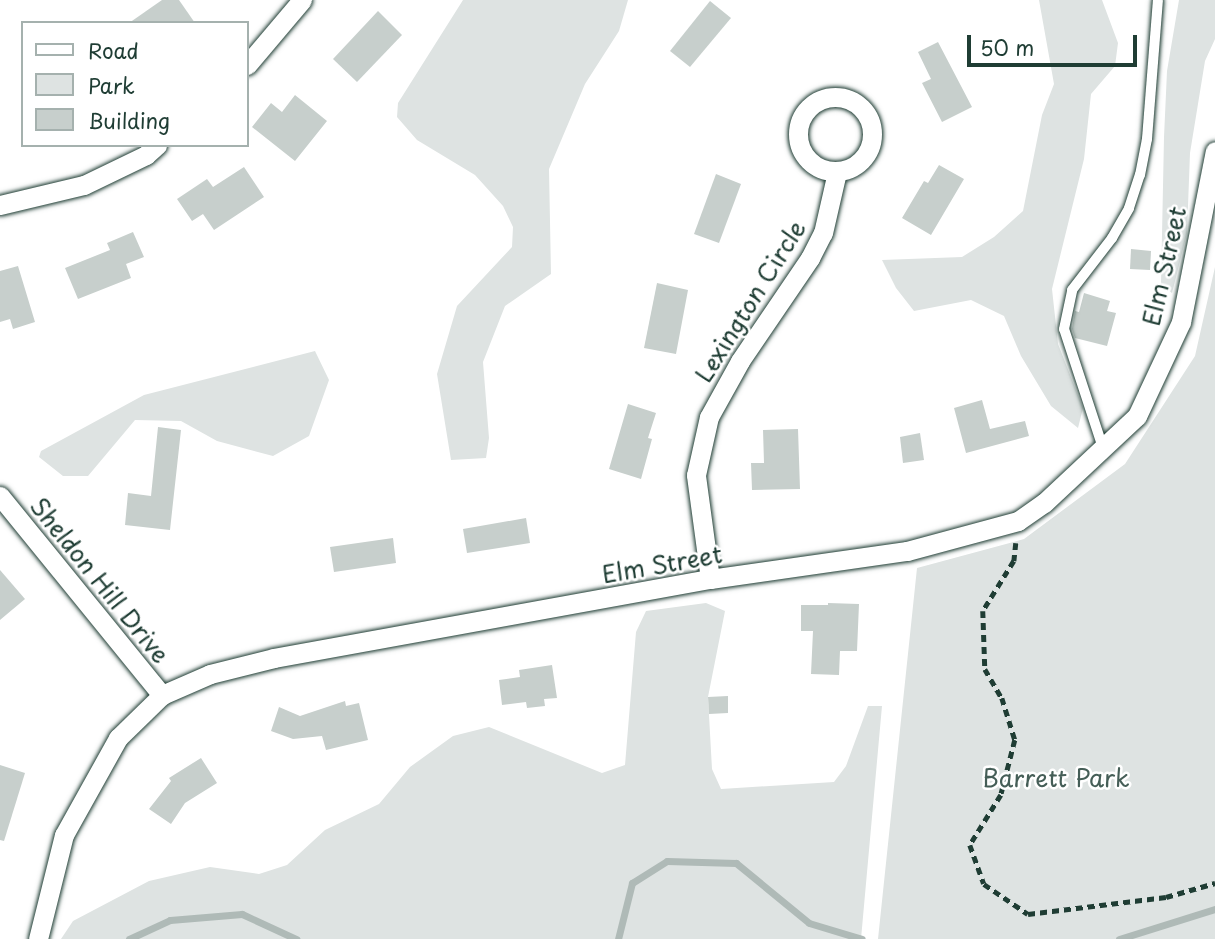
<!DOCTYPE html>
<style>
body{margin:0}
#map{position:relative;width:1215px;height:939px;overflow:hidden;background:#fff;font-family:"Playpen Sans",sans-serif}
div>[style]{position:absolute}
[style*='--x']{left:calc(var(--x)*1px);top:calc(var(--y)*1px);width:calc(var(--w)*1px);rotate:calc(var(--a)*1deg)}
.green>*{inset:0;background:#dee3e2}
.stream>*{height:7px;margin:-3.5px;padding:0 3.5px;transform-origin:3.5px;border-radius:3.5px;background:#afbab7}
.building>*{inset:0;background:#c7cfcc}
.path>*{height:4.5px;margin-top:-2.25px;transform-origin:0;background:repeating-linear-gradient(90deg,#1f3d34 0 7px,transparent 0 12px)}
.roads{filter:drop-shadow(0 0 2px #1f3d34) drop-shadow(0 0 2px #1f3d34)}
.lane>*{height:10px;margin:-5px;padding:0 5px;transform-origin:5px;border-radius:5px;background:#fff}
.street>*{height:19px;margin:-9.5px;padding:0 9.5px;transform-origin:9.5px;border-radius:9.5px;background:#fff}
.street>.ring{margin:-9.5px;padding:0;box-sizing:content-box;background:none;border:19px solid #fff;border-radius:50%}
span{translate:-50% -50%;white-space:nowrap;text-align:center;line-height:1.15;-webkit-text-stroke:5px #fff;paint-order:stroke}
.street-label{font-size:24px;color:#1f3d34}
.park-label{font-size:24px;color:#455e57}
.legend{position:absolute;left:21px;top:21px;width:228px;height:126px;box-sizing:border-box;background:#fff;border:2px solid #a5b1ae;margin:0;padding:9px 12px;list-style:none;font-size:21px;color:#1f3d34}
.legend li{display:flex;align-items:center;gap:14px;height:35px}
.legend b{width:35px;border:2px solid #a5b1ae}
.scale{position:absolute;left:967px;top:35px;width:170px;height:32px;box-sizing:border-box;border:4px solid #1f3d34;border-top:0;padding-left:9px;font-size:21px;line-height:24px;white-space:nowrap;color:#1f3d34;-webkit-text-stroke:5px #fff;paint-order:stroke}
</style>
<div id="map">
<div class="green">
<i style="clip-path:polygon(463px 0,628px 0,619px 31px,585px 84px,549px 169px,551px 274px,505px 306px,483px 362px,489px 438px,486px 458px,451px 460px,437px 374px,457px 306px,512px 247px,513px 227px,503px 206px,475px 175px,417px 140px,397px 117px,398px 103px)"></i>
<i style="clip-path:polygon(1039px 0,1102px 0,1118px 43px,1115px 66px,1091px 94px,1084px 159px,1052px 289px,1058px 344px,1083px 408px,1078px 428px,1051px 406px,1021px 356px,1004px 316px,971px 300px,914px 311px,896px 288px,882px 260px,962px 257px,994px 237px,1023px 211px,1042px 115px,1054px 84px)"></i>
<i style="clip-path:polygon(1179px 0,1215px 0,1215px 39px,1205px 61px,1190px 153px,1187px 233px,1172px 293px,1161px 284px,1164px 137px,1167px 71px)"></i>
<i style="clip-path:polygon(1215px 267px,1215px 939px,878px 939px,917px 568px,1024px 539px,1125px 464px,1195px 356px)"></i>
<i style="clip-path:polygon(315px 351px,329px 380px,309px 436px,273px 456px,217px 441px,181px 421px,135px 420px,88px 476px,63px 476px,39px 457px,41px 451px,144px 395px)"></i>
<i style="clip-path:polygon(706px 603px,725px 611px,708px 697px,712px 769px,721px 789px,834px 782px,846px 766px,868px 706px,882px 706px,861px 939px,61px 939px,73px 921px,149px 881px,210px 867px,259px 874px,287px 865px,325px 830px,379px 804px,410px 767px,453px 736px,489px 727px,602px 773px,625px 765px,636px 632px,646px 611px)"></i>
</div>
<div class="stream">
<i style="--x:129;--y:939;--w:45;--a:-24.9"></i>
<i style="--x:170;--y:920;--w:72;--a:-4.8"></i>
<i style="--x:242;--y:914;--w:60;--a:24.8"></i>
<i style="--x:618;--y:939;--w:58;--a:-76"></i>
<i style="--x:632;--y:883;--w:41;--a:-32.2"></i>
<i style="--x:667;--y:861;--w:69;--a:1.7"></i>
<i style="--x:736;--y:863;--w:94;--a:39.4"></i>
<i style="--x:809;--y:923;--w:55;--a:16.8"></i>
<i style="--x:1119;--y:939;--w:101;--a:-17.4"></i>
</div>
<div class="building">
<i style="clip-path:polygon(162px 0,179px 0,195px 23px,129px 23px)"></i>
<i style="clip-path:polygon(710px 1px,731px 18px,690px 67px,670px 51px)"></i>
<i style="clip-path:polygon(378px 11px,402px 35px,357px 82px,333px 59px)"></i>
<i style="clip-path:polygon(938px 42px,972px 107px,942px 122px,922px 83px,931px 79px,918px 52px)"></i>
<i style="clip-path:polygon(295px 95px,327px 121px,295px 161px,252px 127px,271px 103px,282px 112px)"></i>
<i style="clip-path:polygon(939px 165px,964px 179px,931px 235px,902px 218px,924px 181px,928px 183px)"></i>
<i style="clip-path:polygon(244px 167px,264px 197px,214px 230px,203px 214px,192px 221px,177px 199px,207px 179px,213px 187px)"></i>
<i style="clip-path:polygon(716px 174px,741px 184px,719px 243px,694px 234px)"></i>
<i style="clip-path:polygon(133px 232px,144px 257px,126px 264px,131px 278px,78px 299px,65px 268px,110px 250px,107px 243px)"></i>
<i style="clip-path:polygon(1131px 249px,1151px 251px,1150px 270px,1130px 269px)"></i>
<i style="clip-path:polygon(18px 266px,35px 322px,13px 329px,10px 319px,0 322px,0 271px)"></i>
<i style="clip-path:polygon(657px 283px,688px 290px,676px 354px,644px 348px)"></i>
<i style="clip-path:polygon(1084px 293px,1110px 301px,1107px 311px,1116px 313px,1107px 346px,1075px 338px,1072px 329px,1075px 311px,1079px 312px)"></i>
<i style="clip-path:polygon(982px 400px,990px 429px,1025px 421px,1029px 436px,966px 453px,954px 408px)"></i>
<i style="clip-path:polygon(628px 404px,656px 413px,648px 438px,652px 439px,641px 479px,609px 469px)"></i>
<i style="clip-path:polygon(158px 427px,181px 430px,170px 530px,125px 525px,128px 493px,151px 496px)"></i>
<i style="clip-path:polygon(798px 429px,800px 489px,752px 490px,751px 463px,764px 463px,763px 430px)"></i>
<i style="clip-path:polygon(920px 433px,924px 460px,903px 463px,900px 437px)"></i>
<i style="clip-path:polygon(526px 518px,530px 543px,467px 553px,463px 529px)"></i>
<i style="clip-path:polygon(393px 538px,396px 563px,334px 572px,330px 547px)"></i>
<i style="clip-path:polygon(0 570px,25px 599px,0 620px)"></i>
<i style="clip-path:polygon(828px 603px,859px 604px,857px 651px,840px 651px,839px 675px,811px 674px,813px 631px,801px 631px,801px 605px,828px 605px)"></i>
<i style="clip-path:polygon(552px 665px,557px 698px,544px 699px,545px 706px,527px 708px,526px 702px,502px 705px,499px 680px,520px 677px,519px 670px)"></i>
<i style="clip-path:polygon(728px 696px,728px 713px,709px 714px,708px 697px)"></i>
<i style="clip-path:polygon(345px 701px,346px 706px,359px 703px,368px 740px,326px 750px,322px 736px,293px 739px,271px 731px,279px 707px,300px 716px)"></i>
<i style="clip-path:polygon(201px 758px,217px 783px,185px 803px,171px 824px,149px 809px,171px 781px,169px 778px)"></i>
<i style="clip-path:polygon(0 765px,25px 773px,4px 841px,0 840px)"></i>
</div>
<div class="path">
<i style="--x:1016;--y:543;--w:18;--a:96"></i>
<i style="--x:1014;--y:561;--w:59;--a:121.8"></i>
<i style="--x:983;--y:611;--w:58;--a:88"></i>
<i style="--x:985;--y:669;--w:34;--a:60"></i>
<i style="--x:1002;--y:698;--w:44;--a:72.8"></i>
<i style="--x:1015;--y:740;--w:57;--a:104.3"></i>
<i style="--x:1001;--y:795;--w:59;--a:121.8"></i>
<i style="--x:970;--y:845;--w:41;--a:70.3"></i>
<i style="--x:984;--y:884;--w:53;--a:34.3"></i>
<i style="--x:1028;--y:914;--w:139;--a:-7"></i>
<i style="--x:1166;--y:897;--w:51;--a:-15.9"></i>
</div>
<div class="roads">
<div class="lane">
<i style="--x:1103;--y:448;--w:125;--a:-108.1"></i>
<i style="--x:1064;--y:329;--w:40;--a:-78"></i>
<i style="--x:1072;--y:290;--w:66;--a:-52.4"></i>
<i style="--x:1112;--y:238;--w:34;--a:-60"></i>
<i style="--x:1129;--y:208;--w:35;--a:-72"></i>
<i style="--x:1140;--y:175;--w:37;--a:-79"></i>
<i style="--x:1147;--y:139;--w:139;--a:-85.5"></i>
</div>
<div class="street">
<i style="--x:247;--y:65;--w:85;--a:-49.8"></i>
<i class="ring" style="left:798px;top:97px;width:55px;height:55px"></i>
<i style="--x:0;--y:205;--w:86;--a:-13.4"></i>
<i style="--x:84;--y:185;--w:69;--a:-25.8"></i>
<i style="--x:146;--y:155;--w:15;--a:-42"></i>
<i style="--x:0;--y:496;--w:257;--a:50.9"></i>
<i style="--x:710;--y:579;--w:105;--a:-97.7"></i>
<i style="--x:696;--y:475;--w:59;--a:-77.4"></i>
<i style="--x:709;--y:417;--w:64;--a:-61"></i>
<i style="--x:740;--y:361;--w:125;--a:-55.8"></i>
<i style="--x:810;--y:258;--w:28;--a:-63"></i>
<i style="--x:823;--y:233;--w:63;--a:-77.1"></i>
<i style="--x:38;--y:939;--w:107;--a:-76"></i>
<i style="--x:64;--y:835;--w:111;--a:-60.9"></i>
<i style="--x:118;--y:738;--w:62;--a:-44.3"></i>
<i style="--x:162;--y:695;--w:52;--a:-23.6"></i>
<i style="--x:210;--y:674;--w:66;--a:-14"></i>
<i style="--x:274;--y:658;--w:443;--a:-10.3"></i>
<i style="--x:710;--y:579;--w:199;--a:-8.1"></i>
<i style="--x:907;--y:551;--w:115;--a:-15.1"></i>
<i style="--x:1018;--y:521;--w:32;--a:-35"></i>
<i style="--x:1044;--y:503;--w:127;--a:-43.1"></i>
<i style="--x:1137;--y:416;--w:104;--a:-64.9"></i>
<i style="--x:1181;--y:322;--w:174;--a:-78.8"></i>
</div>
</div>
<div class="street-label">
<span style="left:1164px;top:266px;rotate:-77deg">Elm Street</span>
<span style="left:750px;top:301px;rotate:-58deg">Lexington Circle</span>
<span style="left:662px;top:564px;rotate:-10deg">Elm Street</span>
<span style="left:100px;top:580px;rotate:51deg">Sheldon Hill Drive</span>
</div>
<div class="park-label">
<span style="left:1056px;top:778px">Barrett Park</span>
</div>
<ul class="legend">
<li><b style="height:9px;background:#fff"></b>Road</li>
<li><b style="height:19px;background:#dee3e2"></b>Park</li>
<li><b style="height:19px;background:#c7cfcc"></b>Building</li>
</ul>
<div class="scale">50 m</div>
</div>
